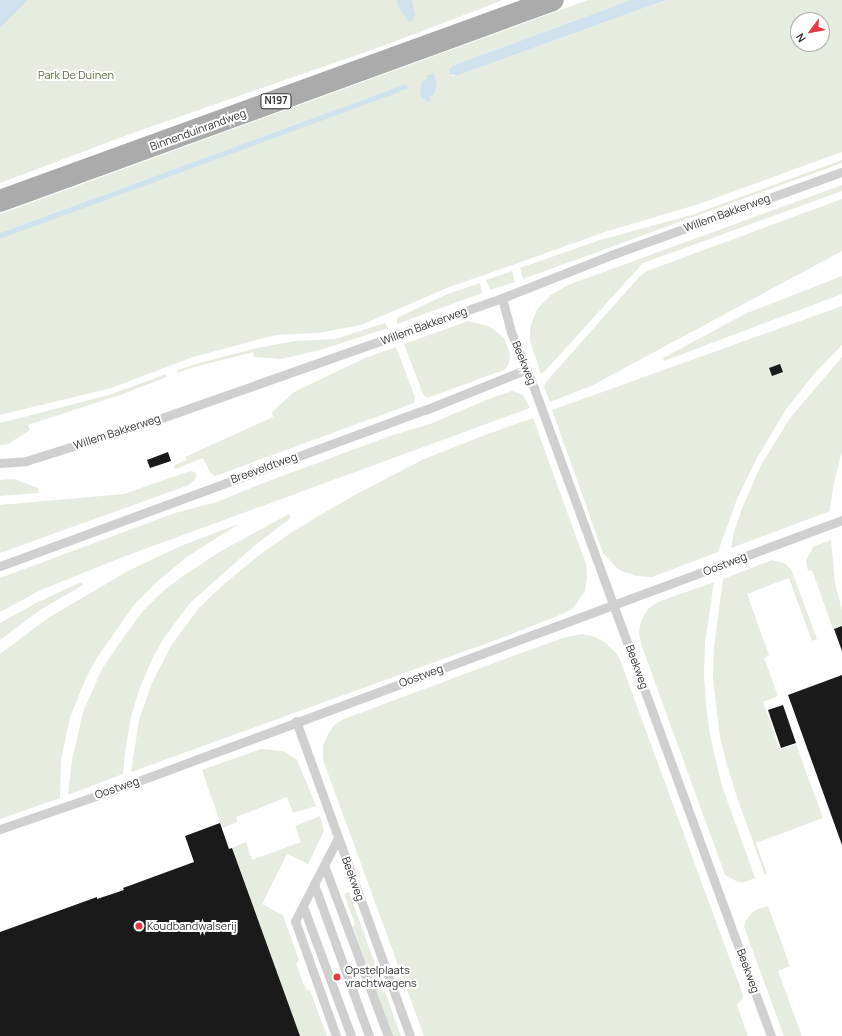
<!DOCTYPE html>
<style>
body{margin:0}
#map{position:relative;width:842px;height:1036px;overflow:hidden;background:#fff;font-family:Manrope,sans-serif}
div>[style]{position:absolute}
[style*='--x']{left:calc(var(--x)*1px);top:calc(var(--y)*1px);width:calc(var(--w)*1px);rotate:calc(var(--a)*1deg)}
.green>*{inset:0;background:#e6ecdf}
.water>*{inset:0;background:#cfe2ee}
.building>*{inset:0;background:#1a1a1a}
.service>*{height:9px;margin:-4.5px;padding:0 4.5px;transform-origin:4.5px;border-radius:4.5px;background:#d0d0d0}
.primary>*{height:22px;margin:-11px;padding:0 11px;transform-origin:11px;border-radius:11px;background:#ababab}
.dots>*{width:11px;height:11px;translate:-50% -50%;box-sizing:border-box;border:2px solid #fff;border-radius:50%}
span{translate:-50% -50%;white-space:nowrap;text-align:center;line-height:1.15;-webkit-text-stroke:4px #fff;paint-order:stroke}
.shield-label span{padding:1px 3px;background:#fff;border:1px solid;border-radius:3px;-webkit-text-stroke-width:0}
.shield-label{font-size:10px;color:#333;font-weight:700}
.park-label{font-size:11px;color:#56703f}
.street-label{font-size:11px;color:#333}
.poi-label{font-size:11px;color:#333}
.left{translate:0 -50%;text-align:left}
.north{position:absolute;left:790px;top:12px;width:40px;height:40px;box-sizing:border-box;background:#fff;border:1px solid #adadad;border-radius:50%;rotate:238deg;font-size:11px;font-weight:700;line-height:16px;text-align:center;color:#333}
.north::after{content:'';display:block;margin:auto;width:14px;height:18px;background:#e63946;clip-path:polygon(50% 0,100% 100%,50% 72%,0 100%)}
</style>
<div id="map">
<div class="green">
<i style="clip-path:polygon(0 0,503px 0,391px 43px,130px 134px,0 183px)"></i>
<i style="clip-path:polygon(evenodd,588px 0,631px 0,452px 66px,450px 67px,452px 76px,456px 76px,666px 0,842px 0,842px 152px,699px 204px,608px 231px,447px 288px,361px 325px,318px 333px,276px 335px,193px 357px,111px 388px,0 415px,0 239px,406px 84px,0 233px,0 214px,588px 0,798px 20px,822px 20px,822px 44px,798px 44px,798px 20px)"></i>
<i style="clip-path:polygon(842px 160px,842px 163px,523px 279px,520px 268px,600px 240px,692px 215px)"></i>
<i style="clip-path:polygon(842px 185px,842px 191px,643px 263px,545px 371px,541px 374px,530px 341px,530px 328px,537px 309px,551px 295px,568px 285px)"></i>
<i style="clip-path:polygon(842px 199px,842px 251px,593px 385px,550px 402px,544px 387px,546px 382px,640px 276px,647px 271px)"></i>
<i style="clip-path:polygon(512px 271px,515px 282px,490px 290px,486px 280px)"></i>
<i style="clip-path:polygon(842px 276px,842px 294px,664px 361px,663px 358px,747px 313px)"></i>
<i style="clip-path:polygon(480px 283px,482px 293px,397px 324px,397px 318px,447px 294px)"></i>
<i style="clip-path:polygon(842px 306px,842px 345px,815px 373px,786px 409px,756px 460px,737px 499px,718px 552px,652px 577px,637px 576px,619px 570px,603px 553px,552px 410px)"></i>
<i style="clip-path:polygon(468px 321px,489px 326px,504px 338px,510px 354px,509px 364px,504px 370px,427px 398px,423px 394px,404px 344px)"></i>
<i style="clip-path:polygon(385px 323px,388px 328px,320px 350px,281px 359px,254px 357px,253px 352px,194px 367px,177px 373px,178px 370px,196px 364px,257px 348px,295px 341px,335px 339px)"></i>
<i style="clip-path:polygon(396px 347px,415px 397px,414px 403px,215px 476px,210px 472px,203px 458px,175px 469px,174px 465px,187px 460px,185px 457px,273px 417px,272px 412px,294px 392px,363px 359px)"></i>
<i style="clip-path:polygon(842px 357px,842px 451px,833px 487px,830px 511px,731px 548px,734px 532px,743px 506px,761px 465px,790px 418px)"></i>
<i style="clip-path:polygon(166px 374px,167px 377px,123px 394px,28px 425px,30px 430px,8px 444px,0 445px,0 423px,109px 395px)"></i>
<i style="clip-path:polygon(512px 391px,523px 395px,530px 408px,120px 558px,41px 590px,0 612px,0 578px,175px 513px,217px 502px,258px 485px,390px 436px,430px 424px,491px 398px)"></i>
<i style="clip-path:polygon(533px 418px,586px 564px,587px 577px,585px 591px,574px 607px,565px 613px,504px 637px,131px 772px,139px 720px,151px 685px,172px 644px,199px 608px,224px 584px,258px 556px,295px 530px,351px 497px,424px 459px,485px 435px)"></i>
<i style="clip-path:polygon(190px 471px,195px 472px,197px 475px,195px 479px,189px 485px,0 553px,0 505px,124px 494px)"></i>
<i style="clip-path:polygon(14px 479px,38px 488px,39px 493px,0 496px,0 480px)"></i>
<i style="clip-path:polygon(289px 514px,291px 518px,254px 546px,189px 604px,162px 641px,153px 657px,139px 690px,131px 717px,125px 753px,123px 774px,68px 795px,72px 760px,83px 712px,102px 669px,125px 635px,143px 611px,160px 594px,180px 578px,221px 551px)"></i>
<i style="clip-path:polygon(239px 524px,188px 556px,159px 580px,134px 605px,96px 659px,86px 678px,70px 717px,61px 760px,60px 798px,0 819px,0 654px,48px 618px,128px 571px,183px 545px)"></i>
<i style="clip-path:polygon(831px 540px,835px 583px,842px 610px,842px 626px,833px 629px,812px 570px,808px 571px,806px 561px,813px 547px)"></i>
<i style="clip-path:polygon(772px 560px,786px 564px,792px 571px,817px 639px,812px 641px,789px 578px,747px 594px,769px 655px,764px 658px,778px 696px,763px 702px,780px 750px,796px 744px,823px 818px,756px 843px,767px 874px,765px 875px,738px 800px,726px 762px,720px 737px,713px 679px,714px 647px,723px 579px)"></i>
<i style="clip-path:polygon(81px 582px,83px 585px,40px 610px,0 640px,0 623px,34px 604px)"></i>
<i style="clip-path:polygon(714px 582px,705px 643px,704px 674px,706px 705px,710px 735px,721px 783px,755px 878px,745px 882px,738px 882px,725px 875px,641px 644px,639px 632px,641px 621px,648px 609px,658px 602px)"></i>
<i style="clip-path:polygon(582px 634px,595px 637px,606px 643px,616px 653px,620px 660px,743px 995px,743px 998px,737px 1005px,748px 1036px,424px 1036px,323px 760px,323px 746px,328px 734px,335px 724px,344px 719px,510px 657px,566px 637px)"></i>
<i style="clip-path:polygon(261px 749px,283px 751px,297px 760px,316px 806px,293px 813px,287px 797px,236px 817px,237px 822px,222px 828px,202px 770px)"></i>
<i style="clip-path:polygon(320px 816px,324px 831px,308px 864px,287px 854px,262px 904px,283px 915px,299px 960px,296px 964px,306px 990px,310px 990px,327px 1036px,300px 1036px,232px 848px,246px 842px,252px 860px,301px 842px,295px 826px)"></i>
<i style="clip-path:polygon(349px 892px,401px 1036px,392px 1036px,353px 927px,355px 924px,344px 894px)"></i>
<i style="clip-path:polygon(768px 906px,790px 966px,778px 971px,802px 1036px,784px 1036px,744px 927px,746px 920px,755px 910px)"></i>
</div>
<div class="water">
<i style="clip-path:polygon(0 0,28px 0,0 28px)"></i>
<i style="clip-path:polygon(397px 0,412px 0,415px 15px,412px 21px,410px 22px,406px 19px,398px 6px)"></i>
<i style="clip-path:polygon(631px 0,666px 0,456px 76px,450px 74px,449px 69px,452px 66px)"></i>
<i style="clip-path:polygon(434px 73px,437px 85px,434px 94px,430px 97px,431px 101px,427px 102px,425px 99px,421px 99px,420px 89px,422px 82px,428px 78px,427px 76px)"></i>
<i style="clip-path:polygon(406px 84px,408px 88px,394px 94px,0 239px,0 233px)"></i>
</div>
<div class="building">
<i style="clip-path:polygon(780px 364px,783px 372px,772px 376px,769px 368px)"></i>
<i style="clip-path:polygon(168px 452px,171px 461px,150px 468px,147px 460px)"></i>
<i style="clip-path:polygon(842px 626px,842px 651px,834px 629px)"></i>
<i style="clip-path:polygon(842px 675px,842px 845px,788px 695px)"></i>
<i style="clip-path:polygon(783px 705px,796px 743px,781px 748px,768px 710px)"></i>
<i style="clip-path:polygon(220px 823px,229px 849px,232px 848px,300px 1036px,0 1036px,0 932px,97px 897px,97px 899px,124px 890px,123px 888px,194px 862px,185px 836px)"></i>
</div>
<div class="service">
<i style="--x:502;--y:298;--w:35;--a:75"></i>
<i style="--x:511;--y:332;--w:61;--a:67.7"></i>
<i style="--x:534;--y:388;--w:690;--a:69.91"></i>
<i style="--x:0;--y:463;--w:26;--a:-4"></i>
<i style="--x:26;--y:461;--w:133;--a:-17.5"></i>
<i style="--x:153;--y:421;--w:370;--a:-19.4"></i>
<i style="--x:502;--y:298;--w:117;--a:-21.5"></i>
<i style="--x:611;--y:255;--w:245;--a:-19.8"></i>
<i style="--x:0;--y:566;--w:453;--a:-20.2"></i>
<i style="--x:425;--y:410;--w:110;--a:-21.9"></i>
<i style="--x:296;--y:721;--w:335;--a:70.1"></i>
<i style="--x:0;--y:829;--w:132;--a:-19"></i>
<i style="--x:125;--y:786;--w:765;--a:-20.35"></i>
<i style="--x:324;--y:865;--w:183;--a:69.5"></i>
<i style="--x:314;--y:884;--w:162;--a:70.1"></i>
<i style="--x:303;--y:906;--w:139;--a:69.7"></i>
<i style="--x:336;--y:1036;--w:122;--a:-109.6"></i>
<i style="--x:295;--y:921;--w:93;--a:-62.6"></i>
</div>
<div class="primary">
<i style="--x:0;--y:201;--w:588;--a:-19.97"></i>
</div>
<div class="dots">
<i style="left:139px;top:926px;background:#e63946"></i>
<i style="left:337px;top:977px;background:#e63946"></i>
</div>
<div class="shield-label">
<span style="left:276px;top:101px">N197</span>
</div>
<div class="park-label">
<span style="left:76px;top:75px">Park De Duinen</span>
</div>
<div class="street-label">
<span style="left:198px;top:130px;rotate:-20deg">Binnenduinrandweg</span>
<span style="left:727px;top:213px;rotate:-20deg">Willem Bakkerweg</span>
<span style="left:424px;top:326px;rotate:-20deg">Willem Bakkerweg</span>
<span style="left:524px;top:363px;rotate:68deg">Beekweg</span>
<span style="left:117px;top:432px;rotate:-18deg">Willem Bakkerweg</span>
<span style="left:264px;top:468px;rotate:-20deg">Breeveldtweg</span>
<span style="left:725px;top:564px;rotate:-21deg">Oostweg</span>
<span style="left:637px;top:667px;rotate:70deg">Beekweg</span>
<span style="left:421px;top:676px;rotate:-20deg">Oostweg</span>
<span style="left:117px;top:788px;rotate:-19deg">Oostweg</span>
<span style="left:353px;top:879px;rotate:70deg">Beekweg</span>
<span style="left:748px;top:971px;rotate:70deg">Beekweg</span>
</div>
<div class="poi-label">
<span class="left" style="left:147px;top:926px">Koudbandwalserij</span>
<span class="left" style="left:345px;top:977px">Opstelplaats<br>vrachtwagens</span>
</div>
<div class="north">N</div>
</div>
